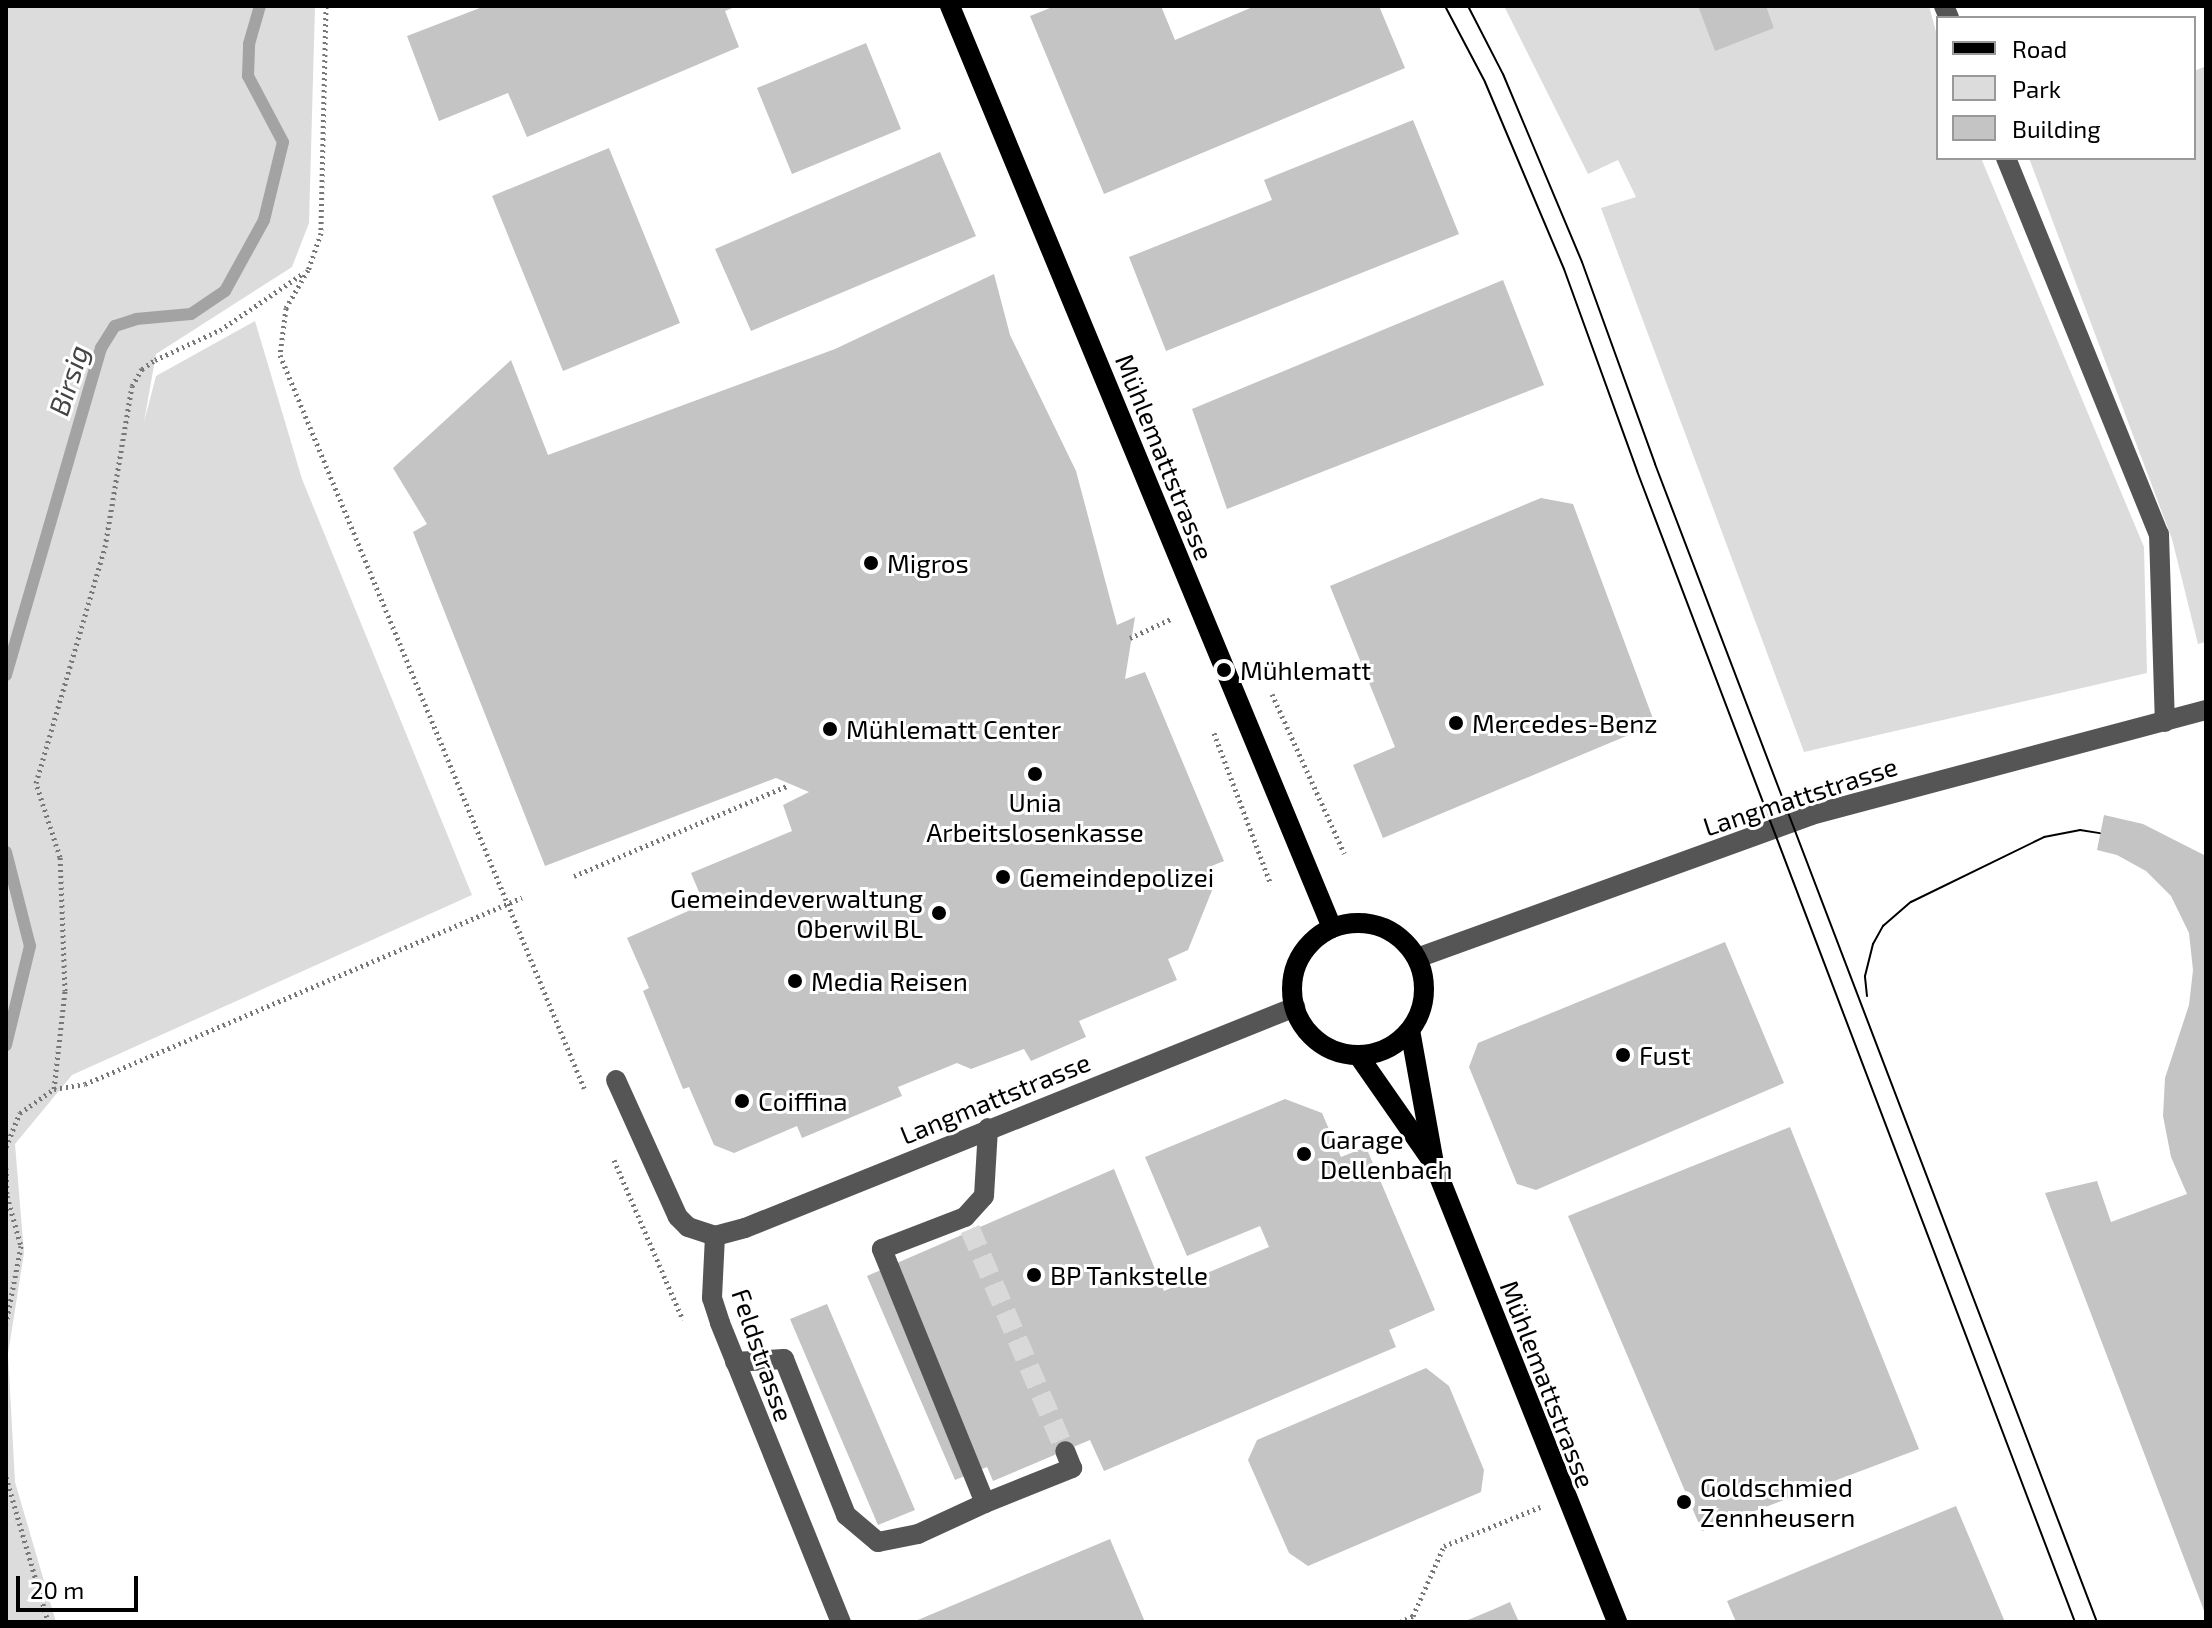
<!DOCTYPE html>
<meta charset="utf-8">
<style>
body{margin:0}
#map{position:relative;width:2212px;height:1628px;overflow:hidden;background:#fff;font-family:"Exo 2",sans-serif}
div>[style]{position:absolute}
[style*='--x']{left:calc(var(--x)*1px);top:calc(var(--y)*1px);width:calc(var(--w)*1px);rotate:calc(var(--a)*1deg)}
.green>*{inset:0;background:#dcdcdc}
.stream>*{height:12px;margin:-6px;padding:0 6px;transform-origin:6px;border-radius:6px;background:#a3a3a3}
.building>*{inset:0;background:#c4c4c4}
.minor-tunnel>*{height:20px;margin-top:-10px;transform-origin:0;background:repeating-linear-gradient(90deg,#d9d9d9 0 20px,transparent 0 30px)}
.path>*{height:5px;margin-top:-2.5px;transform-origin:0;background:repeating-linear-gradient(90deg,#777 0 2px,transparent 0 6px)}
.minor>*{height:20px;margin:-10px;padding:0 10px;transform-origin:10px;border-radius:10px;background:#555}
.major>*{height:20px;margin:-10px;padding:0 10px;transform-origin:10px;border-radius:10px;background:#000}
.major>.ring{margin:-10px;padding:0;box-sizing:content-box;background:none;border:20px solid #000;border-radius:50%}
.tram>*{height:2px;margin:-1px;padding:0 1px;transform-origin:1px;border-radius:1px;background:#000}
.dots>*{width:22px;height:22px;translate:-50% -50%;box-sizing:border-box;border:4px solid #fff;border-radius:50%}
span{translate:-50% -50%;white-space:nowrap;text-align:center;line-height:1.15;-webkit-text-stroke:6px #fff;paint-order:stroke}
.street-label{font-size:26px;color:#000}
.poi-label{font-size:26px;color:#000}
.left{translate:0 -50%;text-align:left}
.right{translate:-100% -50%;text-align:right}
.water-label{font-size:28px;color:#444;font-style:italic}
.frame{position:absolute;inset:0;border:8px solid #000;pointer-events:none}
.legend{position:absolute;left:1936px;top:16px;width:260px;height:144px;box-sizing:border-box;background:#fff;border:2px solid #999;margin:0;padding:10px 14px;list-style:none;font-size:24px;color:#000}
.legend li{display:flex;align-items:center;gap:16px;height:40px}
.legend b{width:40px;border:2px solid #999}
.scale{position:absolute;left:16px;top:1576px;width:122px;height:36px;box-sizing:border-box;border:4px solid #000;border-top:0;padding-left:10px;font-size:24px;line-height:28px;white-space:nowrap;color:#000;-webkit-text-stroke:6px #fff;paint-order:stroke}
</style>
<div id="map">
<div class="green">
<i style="clip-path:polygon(6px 6px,315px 6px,309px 223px,292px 267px,156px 354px,144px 422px,156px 376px,255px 321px,302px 479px,472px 895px,72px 1075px,15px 1144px,24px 1253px,8px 1354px,15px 1482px,56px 1622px,6px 1622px)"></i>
<i style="clip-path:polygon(1504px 6px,1698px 6px,1774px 28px,1767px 8px,1773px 6px,1929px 6px,1938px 39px,1938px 158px,1981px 158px,2144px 547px,2147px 673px,1804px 752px,1601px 208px,1636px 197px,1618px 160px,1588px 174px)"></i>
<i style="clip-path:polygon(2206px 66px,2206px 642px,2198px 644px,2172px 539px,2029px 158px,2194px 158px,2194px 71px)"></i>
</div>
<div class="stream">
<i style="--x:6;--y:675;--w:341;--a:-73.8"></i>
<i style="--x:101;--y:348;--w:26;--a:-58"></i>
<i style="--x:115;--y:326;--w:22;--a:-18"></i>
<i style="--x:136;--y:319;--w:55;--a:-5.2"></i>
<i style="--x:191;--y:314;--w:41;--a:-34.1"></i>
<i style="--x:225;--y:291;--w:81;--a:-61.2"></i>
<i style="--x:264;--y:220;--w:80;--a:-76.3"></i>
<i style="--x:283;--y:142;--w:75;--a:-117.9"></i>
<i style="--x:248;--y:76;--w:32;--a:-88"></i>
<i style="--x:249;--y:44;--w:40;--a:-74"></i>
<i style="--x:6;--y:852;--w:97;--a:75.7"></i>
<i style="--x:30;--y:946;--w:102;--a:103.6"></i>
</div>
<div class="building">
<i style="clip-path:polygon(485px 6px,737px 6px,725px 11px,739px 47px,527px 137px,508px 93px,439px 121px,407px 36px)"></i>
<i style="clip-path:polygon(1055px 6px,1161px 6px,1175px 40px,1255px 6px,1379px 6px,1405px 68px,1104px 194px,1030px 16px)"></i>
<i style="clip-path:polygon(1698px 6px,1772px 6px,1767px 8px,1774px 28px,1715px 51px)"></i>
<i style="clip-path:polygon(866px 43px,901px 129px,792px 174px,757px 88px)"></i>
<i style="clip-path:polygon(1413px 120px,1459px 234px,1166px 351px,1129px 257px,1272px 200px,1264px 180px)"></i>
<i style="clip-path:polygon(609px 148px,680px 323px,563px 371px,492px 196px)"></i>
<i style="clip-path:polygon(940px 152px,976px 236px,751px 331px,715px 249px)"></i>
<i style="clip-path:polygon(994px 274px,1010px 335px,1076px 471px,1117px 625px,1135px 617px,1125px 679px,1145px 672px,1224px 861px,1209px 867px,1215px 883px,1188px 950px,1168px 959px,1177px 980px,1079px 1021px,1086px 1037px,1031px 1061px,1024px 1049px,971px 1069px,957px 1063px,898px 1087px,902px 1096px,802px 1138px,797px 1126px,734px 1153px,714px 1145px,689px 1087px,683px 1089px,643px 991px,649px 988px,627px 938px,704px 904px,691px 873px,792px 831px,783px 805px,809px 792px,776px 778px,545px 866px,413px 532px,427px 524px,393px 468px,511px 360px,548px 455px,835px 349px)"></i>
<i style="clip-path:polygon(1503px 280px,1544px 385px,1227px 509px,1192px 409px)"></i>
<i style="clip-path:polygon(1541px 498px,1573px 504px,1655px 724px,1383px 838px,1353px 765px,1395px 747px,1330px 586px)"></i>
<i style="clip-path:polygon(2104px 815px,2143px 824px,2206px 856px,2206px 1616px,2045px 1193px,2097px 1181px,2111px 1222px,2187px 1194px,2171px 1157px,2163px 1116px,2165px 1078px,2189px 1005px,2193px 970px,2189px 933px,2171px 896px,2146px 871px,2117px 855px,2097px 850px)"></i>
<i style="clip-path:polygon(1725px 942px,1784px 1083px,1536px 1190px,1517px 1184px,1469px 1067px,1478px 1043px)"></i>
<i style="clip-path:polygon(1285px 1099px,1322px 1113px,1341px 1157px,1366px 1147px,1435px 1310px,1389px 1330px,1396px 1347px,1104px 1471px,1090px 1440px,993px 1481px,987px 1467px,955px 1480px,867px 1276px,1114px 1169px,1164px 1291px,1269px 1247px,1260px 1226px,1187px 1256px,1145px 1157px)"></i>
<i style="clip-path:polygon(1790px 1127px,1919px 1449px,1702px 1531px,1568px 1216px)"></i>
<i style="clip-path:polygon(827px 1304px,915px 1510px,878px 1525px,790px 1319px)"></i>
<i style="clip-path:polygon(1426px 1368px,1449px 1386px,1484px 1470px,1481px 1492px,1308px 1566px,1289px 1553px,1248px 1460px,1257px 1440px)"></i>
<i style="clip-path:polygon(1956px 1506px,2005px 1622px,1736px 1622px,1727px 1601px)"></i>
<i style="clip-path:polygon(1110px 1539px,1145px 1622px,913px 1622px)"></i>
<i style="clip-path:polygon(1510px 1602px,1519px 1622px,1463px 1622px,1492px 1610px)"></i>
</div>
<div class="minor-tunnel">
<i style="--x:970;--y:1229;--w:241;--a:66.8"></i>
</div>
<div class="path">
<i style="--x:326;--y:6;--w:227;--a:91.3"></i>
<i style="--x:321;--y:233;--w:39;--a:109"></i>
<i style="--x:308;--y:270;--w:44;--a:120.1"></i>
<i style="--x:286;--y:308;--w:47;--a:97.3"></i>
<i style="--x:280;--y:355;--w:794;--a:67.47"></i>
<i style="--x:1130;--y:638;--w:45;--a:-24.9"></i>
<i style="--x:1272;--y:694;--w:175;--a:65.6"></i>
<i style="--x:1214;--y:733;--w:162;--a:69.4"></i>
<i style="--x:574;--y:876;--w:233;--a:-22.9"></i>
<i style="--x:54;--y:1089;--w:99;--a:-83.6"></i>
<i style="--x:65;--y:991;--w:134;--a:-92.1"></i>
<i style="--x:60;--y:857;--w:78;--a:-108"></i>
<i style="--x:36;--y:783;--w:246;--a:-73.7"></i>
<i style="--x:105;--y:547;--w:163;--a:-80.5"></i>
<i style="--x:132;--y:386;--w:20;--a:-60"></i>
<i style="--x:142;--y:369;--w:16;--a:-35"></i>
<i style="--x:155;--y:360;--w:72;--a:-24.8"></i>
<i style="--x:220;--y:330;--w:102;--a:-34.2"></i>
<i style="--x:6;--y:1147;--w:37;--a:-68"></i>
<i style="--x:20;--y:1113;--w:42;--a:-35.2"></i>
<i style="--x:54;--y:1089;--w:31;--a:-9"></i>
<i style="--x:85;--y:1084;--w:475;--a:-23.1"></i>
<i style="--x:614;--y:1160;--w:174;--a:66.7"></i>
<i style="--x:6;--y:1168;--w:28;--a:88"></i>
<i style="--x:7;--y:1196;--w:52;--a:74.4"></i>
<i style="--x:21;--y:1246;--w:79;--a:100.9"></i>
<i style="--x:6;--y:1477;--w:151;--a:73.8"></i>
<i style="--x:1400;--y:1622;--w:14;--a:-25"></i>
<i style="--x:1413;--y:1616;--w:77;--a:-66.1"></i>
<i style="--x:1444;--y:1546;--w:104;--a:-22.1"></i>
</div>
<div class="minor">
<i style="--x:1944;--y:6;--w:13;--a:67"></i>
<i style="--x:2006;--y:158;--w:406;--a:67.9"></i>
<i style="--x:2159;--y:534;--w:188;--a:88.2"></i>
<i style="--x:1417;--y:958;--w:419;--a:-19.9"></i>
<i style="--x:1811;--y:815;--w:409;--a:-14.9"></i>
<i style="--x:616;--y:1080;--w:150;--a:65.7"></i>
<i style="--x:678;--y:1217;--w:14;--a:45"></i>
<i style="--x:688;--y:1227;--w:28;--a:18"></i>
<i style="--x:715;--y:1236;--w:62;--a:92.8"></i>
<i style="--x:712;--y:1298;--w:26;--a:72"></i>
<i style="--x:720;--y:1323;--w:323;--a:68"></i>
<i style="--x:715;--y:1236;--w:31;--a:-15"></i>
<i style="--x:745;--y:1228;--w:593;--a:-21.89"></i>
<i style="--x:735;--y:1362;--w:49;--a:-3.5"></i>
<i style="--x:784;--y:1359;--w:168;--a:68.3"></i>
<i style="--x:846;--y:1515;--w:42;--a:40.2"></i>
<i style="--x:878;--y:1542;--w:41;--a:-11.3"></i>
<i style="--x:918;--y:1534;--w:74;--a:-24.8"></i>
<i style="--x:985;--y:1503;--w:274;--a:-112.1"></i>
<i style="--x:882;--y:1249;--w:89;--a:-21.1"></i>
<i style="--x:965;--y:1217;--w:28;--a:-48"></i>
<i style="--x:984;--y:1196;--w:68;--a:-86.6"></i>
<i style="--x:985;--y:1503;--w:94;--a:-21.9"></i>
<i style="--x:1072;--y:1468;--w:18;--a:-112"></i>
</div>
<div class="major">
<i style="--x:950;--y:6;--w:998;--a:67.49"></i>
<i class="ring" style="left:1292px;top:923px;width:112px;height:112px"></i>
<i style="--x:1410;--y:1030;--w:136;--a:79.8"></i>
<i style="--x:1434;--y:1164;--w:493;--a:68.2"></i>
<i style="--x:1358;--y:1055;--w:129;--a:55.1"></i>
</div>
<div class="tram">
<i style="--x:1445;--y:6;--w:86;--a:62.2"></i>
<i style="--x:1485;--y:82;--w:203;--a:67.1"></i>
<i style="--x:1564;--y:269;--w:215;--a:70.1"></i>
<i style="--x:1637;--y:471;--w:1232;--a:69.17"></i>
<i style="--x:1468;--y:6;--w:76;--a:62.8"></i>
<i style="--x:1503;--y:74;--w:204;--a:67.2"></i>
<i style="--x:1582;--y:262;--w:215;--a:70.1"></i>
<i style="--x:1655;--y:464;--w:1239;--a:69.11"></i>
<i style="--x:1867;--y:996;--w:20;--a:-96"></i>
<i style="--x:1865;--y:976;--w:33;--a:-76"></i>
<i style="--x:1873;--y:944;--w:21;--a:-61"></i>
<i style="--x:1883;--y:926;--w:37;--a:-41"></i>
<i style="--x:1911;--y:902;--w:148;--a:-26"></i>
<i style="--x:2044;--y:837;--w:37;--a:-11"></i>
<i style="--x:2080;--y:830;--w:20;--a:9"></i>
</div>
<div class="dots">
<i style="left:871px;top:563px;background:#000"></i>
<i style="left:1224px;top:670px;background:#000"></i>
<i style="left:1456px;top:723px;background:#000"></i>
<i style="left:830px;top:729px;background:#000"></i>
<i style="left:1035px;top:774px;background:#000"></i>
<i style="left:1003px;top:877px;background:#000"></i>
<i style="left:939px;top:913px;background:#000"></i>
<i style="left:795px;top:981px;background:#000"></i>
<i style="left:1623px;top:1055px;background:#000"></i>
<i style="left:742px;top:1101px;background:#000"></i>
<i style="left:1304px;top:1154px;background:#000"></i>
<i style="left:1034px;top:1275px;background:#000"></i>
<i style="left:1684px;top:1502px;background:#000"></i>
</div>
<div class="street-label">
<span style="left:1165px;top:457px;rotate:68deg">Mühlemattstrasse</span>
<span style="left:1800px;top:796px;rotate:-18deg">Langmattstrasse</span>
<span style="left:995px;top:1098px;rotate:-22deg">Langmattstrasse</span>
<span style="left:763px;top:1355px;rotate:71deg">Feldstrasse</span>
<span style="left:1548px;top:1384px;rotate:69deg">Mühlemattstrasse</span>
</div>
<div class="poi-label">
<span class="left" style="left:887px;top:563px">Migros</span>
<span class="left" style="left:1240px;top:670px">Mühlematt</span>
<span class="left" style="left:1472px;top:723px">Mercedes-Benz</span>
<span class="left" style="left:846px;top:729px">Mühlematt Center</span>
<span style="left:1035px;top:817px">Unia<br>Arbeitslosenkasse</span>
<span class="left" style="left:1019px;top:877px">Gemeindepolizei</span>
<span class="right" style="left:923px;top:913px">Gemeindeverwaltung<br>Oberwil BL</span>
<span class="left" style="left:811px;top:981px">Media Reisen</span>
<span class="left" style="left:1639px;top:1055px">Fust</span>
<span class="left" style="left:758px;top:1101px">Coiffina</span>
<span class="left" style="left:1320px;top:1154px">Garage<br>Dellenbach</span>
<span class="left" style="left:1050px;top:1275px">BP Tankstelle</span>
<span class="left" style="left:1700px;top:1502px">Goldschmied<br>Zennheusern</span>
</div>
<div class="water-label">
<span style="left:68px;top:380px;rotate:-72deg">Birsig</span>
</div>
<div class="frame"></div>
<ul class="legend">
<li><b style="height:10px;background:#000"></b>Road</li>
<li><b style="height:22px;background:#dcdcdc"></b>Park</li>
<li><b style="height:22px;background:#c4c4c4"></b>Building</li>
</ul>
<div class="scale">20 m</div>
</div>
